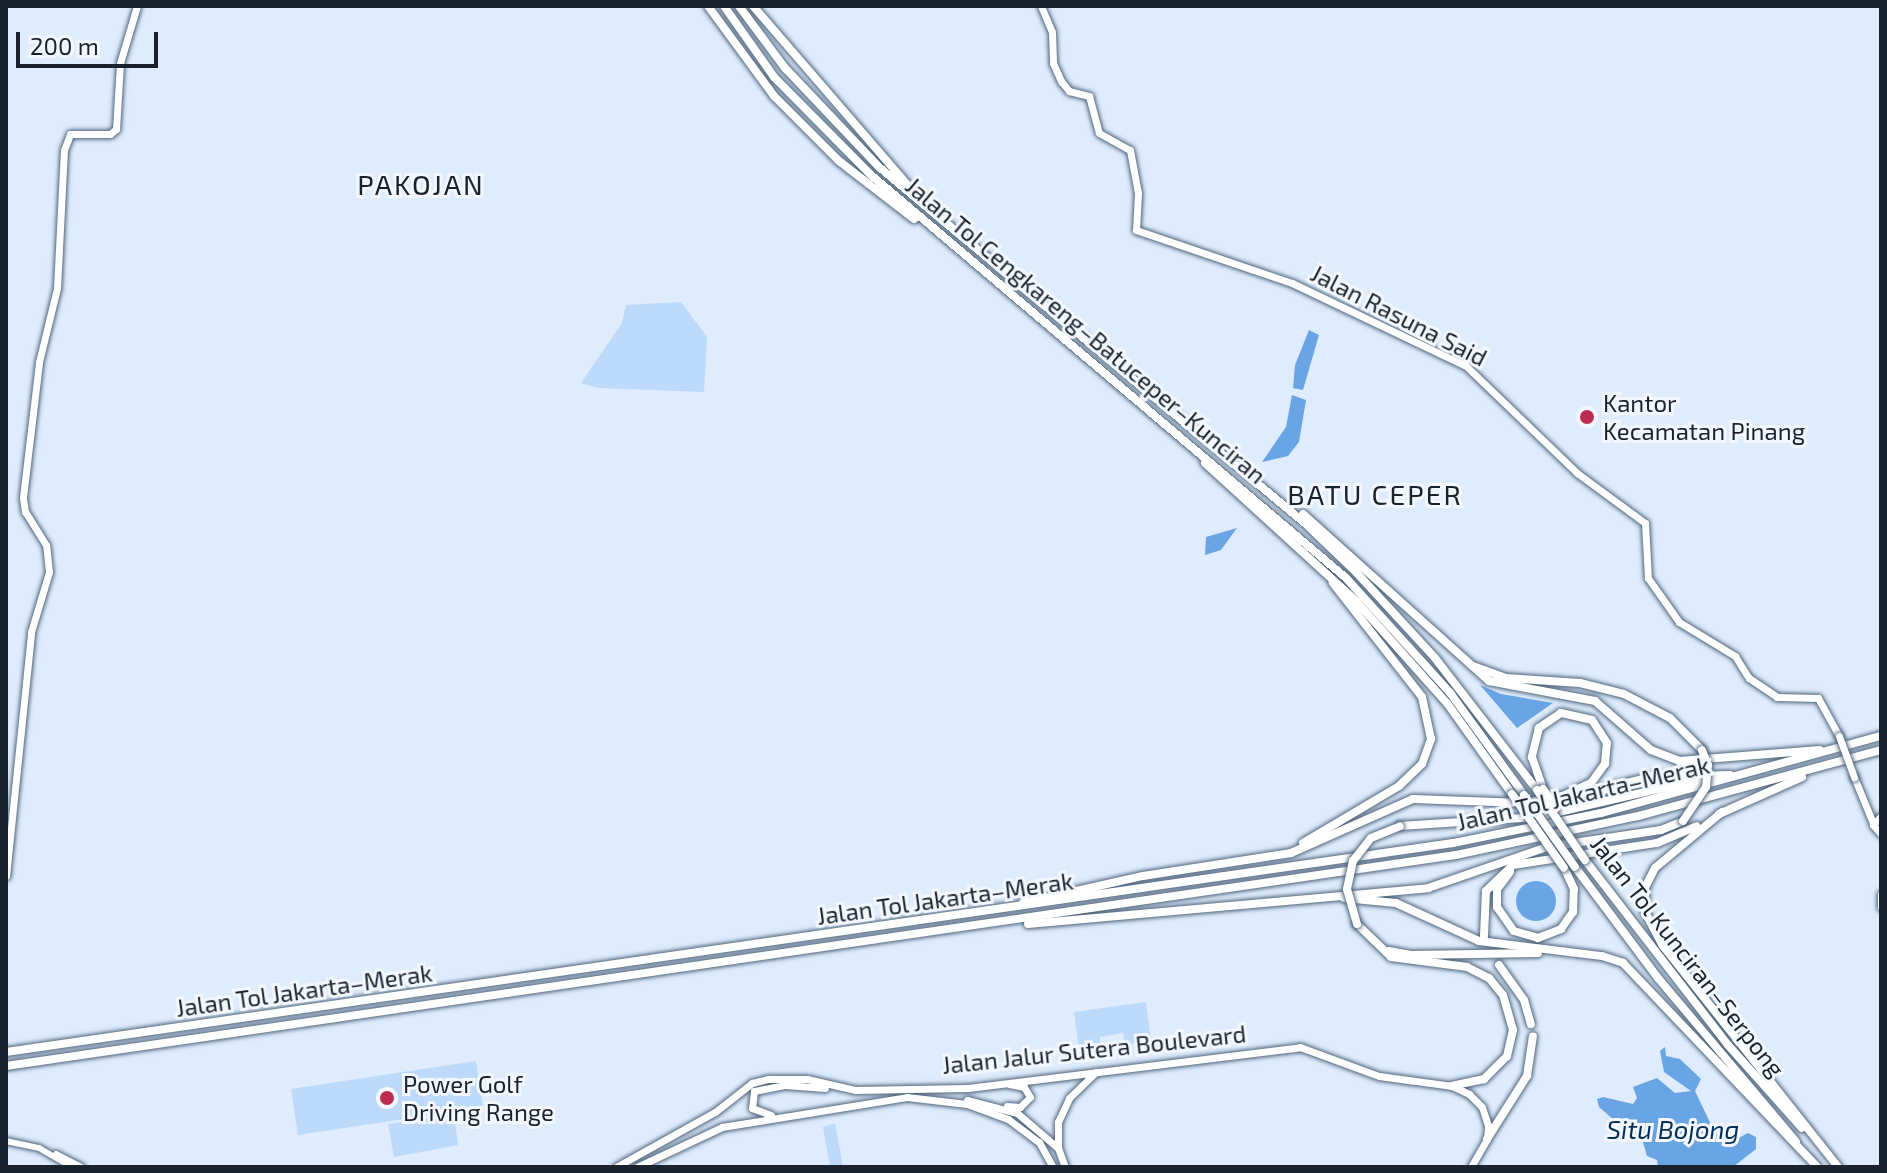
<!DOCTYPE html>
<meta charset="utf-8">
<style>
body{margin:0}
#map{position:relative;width:1887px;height:1173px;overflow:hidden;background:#deecfd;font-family:"Exo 2",sans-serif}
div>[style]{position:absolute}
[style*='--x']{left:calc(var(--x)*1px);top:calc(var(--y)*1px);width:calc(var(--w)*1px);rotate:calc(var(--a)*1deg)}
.green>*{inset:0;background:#bddafa}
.water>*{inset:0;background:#69a5e5}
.round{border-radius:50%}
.roads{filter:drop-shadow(0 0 2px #51667d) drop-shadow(0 0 2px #51667d)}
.minor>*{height:6px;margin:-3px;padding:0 3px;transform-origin:3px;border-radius:3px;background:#fff}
.major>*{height:7px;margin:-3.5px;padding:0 3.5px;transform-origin:3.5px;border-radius:3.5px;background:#fff}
.highway>*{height:8px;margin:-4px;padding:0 4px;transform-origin:4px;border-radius:4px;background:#fff}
.bridges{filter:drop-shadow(0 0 2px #51667d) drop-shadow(0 0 2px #51667d)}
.major-bridge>*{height:7px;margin:-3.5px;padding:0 3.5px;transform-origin:3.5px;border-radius:3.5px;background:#fff}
.highway-bridge>*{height:8px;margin:-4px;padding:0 4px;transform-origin:4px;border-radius:4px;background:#fff}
.dots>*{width:22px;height:22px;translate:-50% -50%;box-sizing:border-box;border:4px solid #f4f8fe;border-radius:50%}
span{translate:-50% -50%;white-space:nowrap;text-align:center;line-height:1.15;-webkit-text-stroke:6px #f4f8fe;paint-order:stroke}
.street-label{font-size:24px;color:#1a232d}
.poi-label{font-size:24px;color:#1a232d}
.left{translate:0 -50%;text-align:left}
.water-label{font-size:26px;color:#043059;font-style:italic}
.quarter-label{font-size:28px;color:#1a232d;letter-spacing:2px}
.frame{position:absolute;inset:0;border:8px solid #1a232d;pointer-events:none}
.scale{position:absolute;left:16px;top:32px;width:142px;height:36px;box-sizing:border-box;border:4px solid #1a232d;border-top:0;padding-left:10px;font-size:24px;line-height:28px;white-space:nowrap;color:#1a232d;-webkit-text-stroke:6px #f4f8fe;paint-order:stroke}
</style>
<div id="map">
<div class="green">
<i style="clip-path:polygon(681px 302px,707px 337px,704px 392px,598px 388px,581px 383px,622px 323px,626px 305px)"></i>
<i style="clip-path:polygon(1146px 1002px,1151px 1041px,1125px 1045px,1123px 1033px,1100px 1037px,1101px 1047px,1079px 1050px,1074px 1012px)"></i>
<i style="clip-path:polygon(476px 1061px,483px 1107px,298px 1135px,291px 1089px)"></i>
<i style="clip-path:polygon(454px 1114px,458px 1145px,394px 1157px,388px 1124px)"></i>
<i style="clip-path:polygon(835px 1123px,843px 1167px,830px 1167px,823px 1127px)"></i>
</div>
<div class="water">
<i style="clip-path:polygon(1309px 330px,1319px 335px,1303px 390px,1293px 388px,1295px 365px)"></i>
<i style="clip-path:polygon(1292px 395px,1306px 400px,1299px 442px,1288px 456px,1262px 462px,1286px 427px)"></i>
<i style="clip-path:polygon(1237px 528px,1221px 550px,1205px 555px,1206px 537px)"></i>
<i style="clip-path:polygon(1480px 685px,1501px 694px,1553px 703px,1517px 728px)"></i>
<i class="round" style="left:1516px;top:881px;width:40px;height:40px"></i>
<i style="clip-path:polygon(1665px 1047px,1666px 1056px,1680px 1059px,1701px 1079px,1695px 1091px,1715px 1133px,1735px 1140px,1748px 1133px,1756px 1137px,1756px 1149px,1733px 1167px,1658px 1167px,1657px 1160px,1647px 1156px,1642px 1139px,1630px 1134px,1599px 1107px,1597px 1099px,1603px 1097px,1633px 1104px,1637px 1098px,1633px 1087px,1657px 1078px,1675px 1093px,1691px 1091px,1664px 1072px,1660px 1051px)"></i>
</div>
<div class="roads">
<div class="minor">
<i style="--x:6;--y:1141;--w:34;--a:12"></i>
<i style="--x:39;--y:1148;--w:38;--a:30"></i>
<i style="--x:56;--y:1154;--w:29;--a:27"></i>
</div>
<div class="major">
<i style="--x:1041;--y:6;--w:28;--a:67"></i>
<i style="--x:1052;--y:32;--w:31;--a:88"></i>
<i style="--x:1053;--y:63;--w:20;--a:66"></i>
<i style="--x:1061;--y:81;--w:13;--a:51"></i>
<i style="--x:1069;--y:91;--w:21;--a:14"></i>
<i style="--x:1089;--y:96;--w:38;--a:75"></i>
<i style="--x:1099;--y:133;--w:35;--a:29"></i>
<i style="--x:1130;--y:150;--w:44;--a:79.5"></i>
<i style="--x:1138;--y:193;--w:37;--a:93"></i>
<i style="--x:1136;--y:230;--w:165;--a:18.8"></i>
<i style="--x:1292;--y:283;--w:193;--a:25.5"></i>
<i style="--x:1466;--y:366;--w:154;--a:43.9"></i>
<i style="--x:1577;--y:473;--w:84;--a:36.3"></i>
<i style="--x:1645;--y:523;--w:55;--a:86.9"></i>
<i style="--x:1648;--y:578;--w:54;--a:54.8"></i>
<i style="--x:1679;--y:622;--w:66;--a:31.3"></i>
<i style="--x:1735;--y:656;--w:26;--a:58"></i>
<i style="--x:1749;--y:678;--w:34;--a:34"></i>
<i style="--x:1777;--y:697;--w:41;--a:1.4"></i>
<i style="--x:1818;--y:698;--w:43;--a:61.1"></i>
<i style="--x:1854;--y:777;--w:50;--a:67.6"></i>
<i style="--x:1881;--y:816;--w:12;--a:132"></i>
<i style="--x:1873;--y:825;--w:12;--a:48"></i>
<i style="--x:6;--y:876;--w:245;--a:-84.1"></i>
<i style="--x:31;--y:632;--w:63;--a:-73.3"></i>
<i style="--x:49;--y:572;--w:27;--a:-96"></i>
<i style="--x:46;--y:545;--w:39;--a:-122"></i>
<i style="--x:25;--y:512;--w:15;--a:-98"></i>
<i style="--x:23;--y:497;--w:136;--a:-83.2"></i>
<i style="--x:39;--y:362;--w:76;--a:-76.3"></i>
<i style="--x:57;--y:288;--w:138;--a:-87.1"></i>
<i style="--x:64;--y:150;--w:17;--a:-69"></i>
<i style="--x:70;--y:134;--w:40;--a:0"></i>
<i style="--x:110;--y:134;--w:8;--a:-40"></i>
<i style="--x:116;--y:129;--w:66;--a:-86.5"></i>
<i style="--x:120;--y:63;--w:59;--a:-73.4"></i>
<i style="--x:1881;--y:894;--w:13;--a:90"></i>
<i style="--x:967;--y:1100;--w:52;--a:14.6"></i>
<i style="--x:1017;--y:1113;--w:54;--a:40.5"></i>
<i style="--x:1007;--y:1106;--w:13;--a:4"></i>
<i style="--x:1020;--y:1107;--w:14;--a:-45"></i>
<i style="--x:1030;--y:1097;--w:12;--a:-121"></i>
<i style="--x:1024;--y:1087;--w:15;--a:-169"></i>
<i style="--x:771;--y:1115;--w:20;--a:-160"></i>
<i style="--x:752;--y:1108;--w:17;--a:-83"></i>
<i style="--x:754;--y:1091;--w:32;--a:-11"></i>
<i style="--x:785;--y:1085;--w:40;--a:4.3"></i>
<i style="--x:616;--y:1167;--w:113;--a:-29.1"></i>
<i style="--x:715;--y:1112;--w:47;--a:-38.1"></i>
<i style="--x:752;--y:1083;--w:16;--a:-14"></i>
<i style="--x:768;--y:1079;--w:39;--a:0"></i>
<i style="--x:807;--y:1079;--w:49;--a:12.9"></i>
<i style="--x:855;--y:1090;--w:113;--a:-1"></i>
<i style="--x:968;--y:1088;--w:335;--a:-7"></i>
<i style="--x:1300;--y:1047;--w:84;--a:20.2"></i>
<i style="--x:1379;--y:1076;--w:74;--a:7.8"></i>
<i style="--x:1452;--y:1086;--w:19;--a:25"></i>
<i style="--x:1469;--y:1094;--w:18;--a:45"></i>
<i style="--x:1482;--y:1107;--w:20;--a:72"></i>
<i style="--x:1488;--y:1126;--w:13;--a:94"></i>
<i style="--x:1487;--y:1139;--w:32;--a:120"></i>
<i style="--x:637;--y:1167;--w:94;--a:-25.2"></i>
<i style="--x:722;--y:1127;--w:187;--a:-9.2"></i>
<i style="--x:907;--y:1097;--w:60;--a:6.7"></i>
<i style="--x:967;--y:1104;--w:44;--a:20.1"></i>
<i style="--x:1008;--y:1119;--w:39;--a:37"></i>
<i style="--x:1039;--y:1142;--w:29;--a:61"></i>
<i style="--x:1065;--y:1167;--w:20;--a:-110"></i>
<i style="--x:1058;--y:1148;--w:26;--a:-90"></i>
<i style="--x:1058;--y:1122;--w:26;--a:-65"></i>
<i style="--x:1069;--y:1098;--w:37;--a:-44"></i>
</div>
<div class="highway">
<i style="--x:708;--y:6;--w:112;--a:53.7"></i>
<i style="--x:774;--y:96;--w:92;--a:45"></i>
<i style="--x:839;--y:161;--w:95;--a:37.7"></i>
<i style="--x:724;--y:6;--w:87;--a:54.8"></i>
<i style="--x:774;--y:77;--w:138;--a:45.3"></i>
<i style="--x:871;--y:175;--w:623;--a:40.31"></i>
<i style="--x:1346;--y:578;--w:156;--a:47.8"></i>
<i style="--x:1451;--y:694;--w:125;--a:54.1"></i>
<i style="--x:739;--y:6;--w:77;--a:53.4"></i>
<i style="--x:785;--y:68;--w:137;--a:46.5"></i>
<i style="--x:879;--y:167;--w:558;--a:39.91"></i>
<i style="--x:1307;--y:525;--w:68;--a:43.8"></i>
<i style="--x:1356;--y:572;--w:117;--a:47.4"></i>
<i style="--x:1435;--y:658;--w:167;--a:52.3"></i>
<i style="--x:753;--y:6;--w:239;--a:49.2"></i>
<i style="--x:1205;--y:463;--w:205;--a:42.4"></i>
<i style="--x:1356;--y:601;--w:137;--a:48.3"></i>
<i style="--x:1447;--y:703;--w:112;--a:54.5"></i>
<i style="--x:1303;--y:514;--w:250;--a:41.9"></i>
<i style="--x:1489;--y:681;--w:108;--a:10.7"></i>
<i style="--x:1595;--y:701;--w:74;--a:41.2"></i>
<i style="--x:1651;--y:750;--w:30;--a:21"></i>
<i style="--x:1679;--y:761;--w:141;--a:-4.5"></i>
<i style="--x:1473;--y:666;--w:35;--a:20"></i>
<i style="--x:1506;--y:678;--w:74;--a:3.9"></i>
<i style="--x:1580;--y:683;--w:45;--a:14"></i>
<i style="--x:1624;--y:694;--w:52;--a:27.6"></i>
<i style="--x:1670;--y:718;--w:45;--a:45"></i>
<i style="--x:1578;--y:804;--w:36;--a:-28"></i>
<i style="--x:1610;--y:787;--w:42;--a:-13.7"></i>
<i style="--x:1651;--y:777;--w:79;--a:-1.5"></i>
<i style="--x:1722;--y:812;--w:87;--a:140.1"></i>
<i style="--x:1655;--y:868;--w:22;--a:117"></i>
<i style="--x:1645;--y:888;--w:24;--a:90"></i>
<i style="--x:1645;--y:912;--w:38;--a:62"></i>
<i style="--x:1663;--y:946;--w:282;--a:51.6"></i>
<i style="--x:1719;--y:814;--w:91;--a:-24"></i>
<i style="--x:1400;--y:826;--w:137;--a:-3.8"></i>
<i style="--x:1537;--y:817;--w:173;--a:-13"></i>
<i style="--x:1303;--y:843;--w:112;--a:-30.7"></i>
<i style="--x:1399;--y:786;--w:32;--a:-44"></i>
<i style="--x:1422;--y:764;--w:27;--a:-70"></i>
<i style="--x:1431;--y:739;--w:43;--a:-102.1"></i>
<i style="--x:1422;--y:697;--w:145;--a:-128"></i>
<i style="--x:1585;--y:860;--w:234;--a:52.3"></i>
<i style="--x:1728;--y:1045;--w:111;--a:48.3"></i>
<i style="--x:1575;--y:867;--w:139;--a:53.2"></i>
<i style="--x:1658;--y:978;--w:214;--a:49.9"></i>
<i style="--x:1510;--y:872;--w:21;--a:127"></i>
<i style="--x:1497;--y:889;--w:18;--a:90"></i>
<i style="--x:1497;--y:907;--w:29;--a:55"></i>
<i style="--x:1514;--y:931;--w:25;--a:16"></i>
<i style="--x:1538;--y:938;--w:25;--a:-21"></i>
<i style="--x:1561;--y:929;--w:21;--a:-55"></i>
<i style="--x:1573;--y:912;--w:23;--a:-88"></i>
<i style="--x:1574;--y:889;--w:23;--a:-115"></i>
<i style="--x:1344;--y:898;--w:52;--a:5.5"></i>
<i style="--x:1396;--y:903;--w:91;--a:24.6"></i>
<i style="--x:1479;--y:941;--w:124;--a:7"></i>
<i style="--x:1602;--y:956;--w:22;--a:18"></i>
<i style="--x:1623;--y:963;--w:282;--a:46.4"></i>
<i style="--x:1023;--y:903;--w:123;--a:-12.7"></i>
<i style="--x:1143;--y:876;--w:150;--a:-8.8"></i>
<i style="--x:1291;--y:853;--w:133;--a:-23.9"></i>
<i style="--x:1413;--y:799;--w:110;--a:2.1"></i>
<i style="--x:1523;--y:803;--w:41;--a:-9.9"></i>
<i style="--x:1563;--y:796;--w:31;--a:-25"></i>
<i style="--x:1591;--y:783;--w:24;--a:-54"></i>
<i style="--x:1605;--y:764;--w:21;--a:-85"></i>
<i style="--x:1607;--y:743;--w:27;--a:-123"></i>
<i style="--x:1592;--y:720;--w:32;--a:-167"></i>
<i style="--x:1561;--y:713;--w:27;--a:146"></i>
<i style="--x:1539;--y:728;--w:30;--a:104"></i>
<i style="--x:1532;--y:757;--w:34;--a:71"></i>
<i style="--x:1028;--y:924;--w:402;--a:-5.1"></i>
<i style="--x:1428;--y:888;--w:126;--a:-19"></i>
<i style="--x:1547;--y:847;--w:115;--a:-8.5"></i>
<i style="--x:1661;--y:830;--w:24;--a:-22"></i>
<i style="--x:1357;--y:924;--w:47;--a:44.1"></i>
<i style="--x:1391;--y:957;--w:77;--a:7.5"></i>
<i style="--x:1467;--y:967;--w:25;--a:27"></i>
<i style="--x:1489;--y:978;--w:22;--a:51"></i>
<i style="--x:1503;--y:995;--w:36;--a:74"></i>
<i style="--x:1513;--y:1030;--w:27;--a:103"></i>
<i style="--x:1507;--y:1056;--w:33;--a:135"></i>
<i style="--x:1484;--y:1079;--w:33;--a:168"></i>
<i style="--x:1484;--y:936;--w:45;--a:-87.5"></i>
<i style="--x:1486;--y:891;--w:37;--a:-44"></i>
<i style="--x:1513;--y:865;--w:146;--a:-8.7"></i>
<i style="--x:1657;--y:843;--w:43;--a:-23"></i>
<i style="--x:1389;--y:951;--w:22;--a:10"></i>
<i style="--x:1411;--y:955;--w:127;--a:-0.9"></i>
<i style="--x:1499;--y:965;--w:43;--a:54.5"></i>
<i style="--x:1524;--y:1000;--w:25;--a:74"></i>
<i style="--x:6;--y:1052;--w:1462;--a:-8.22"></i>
<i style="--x:1453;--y:843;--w:151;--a:-11.5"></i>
<i style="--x:1601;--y:813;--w:290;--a:-15.4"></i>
<i style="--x:6;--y:1066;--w:1465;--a:-8.28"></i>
<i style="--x:1456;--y:855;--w:186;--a:-12.1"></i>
<i style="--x:1638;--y:816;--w:252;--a:-15.2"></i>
<i style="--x:1487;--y:1139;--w:75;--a:-57.6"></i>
<i style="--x:1527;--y:1076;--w:40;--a:-81.5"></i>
</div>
</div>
<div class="bridges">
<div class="major-bridge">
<i style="--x:1839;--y:736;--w:44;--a:69.9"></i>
</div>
<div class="highway-bridge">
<i style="--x:1543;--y:789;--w:23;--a:56"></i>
<i style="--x:1537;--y:790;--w:85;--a:55.6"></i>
<i style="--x:1512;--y:794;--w:90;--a:54.9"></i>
<i style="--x:1524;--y:795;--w:88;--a:54.7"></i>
<i style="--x:1683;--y:821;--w:41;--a:-55.9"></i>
<i style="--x:1706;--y:787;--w:22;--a:-85"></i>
<i style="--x:1708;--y:765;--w:16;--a:-112"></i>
<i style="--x:1357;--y:924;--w:36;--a:-106"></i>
<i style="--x:1347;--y:889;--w:29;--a:-78"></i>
<i style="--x:1353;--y:861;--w:29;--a:-52"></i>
<i style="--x:1371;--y:838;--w:31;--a:-22"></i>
</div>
</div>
<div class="dots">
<i style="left:1587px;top:417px;background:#bd2c50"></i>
<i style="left:387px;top:1098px;background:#bd2c50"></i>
</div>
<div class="street-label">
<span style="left:1399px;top:315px;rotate:27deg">Jalan Rasuna Said</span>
<span style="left:1086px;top:330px;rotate:40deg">Jalan Tol Cengkareng–Batuceper–Kunciran</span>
<span style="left:1583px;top:793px;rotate:-13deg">Jalan Tol Jakarta–Merak</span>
<span style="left:945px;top:898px;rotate:-8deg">Jalan Tol Jakarta–Merak</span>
<span style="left:1688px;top:956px;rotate:52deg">Jalan Tol Kunciran–Serpong</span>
<span style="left:304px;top:990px;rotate:-8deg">Jalan Tol Jakarta–Merak</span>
<span style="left:1094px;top:1049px;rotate:-6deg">Jalan Jalur Sutera Boulevard</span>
</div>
<div class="poi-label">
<span class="left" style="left:1603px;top:417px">Kantor<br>Kecamatan Pinang</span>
<span class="left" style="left:403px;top:1098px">Power Golf<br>Driving Range</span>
</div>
<div class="water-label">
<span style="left:1673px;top:1129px">Situ Bojong</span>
</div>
<div class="quarter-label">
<span style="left:421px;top:184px">PAKOJAN</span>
<span style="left:1375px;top:494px">BATU CEPER</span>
</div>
<div class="frame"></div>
<div class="scale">200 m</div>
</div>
